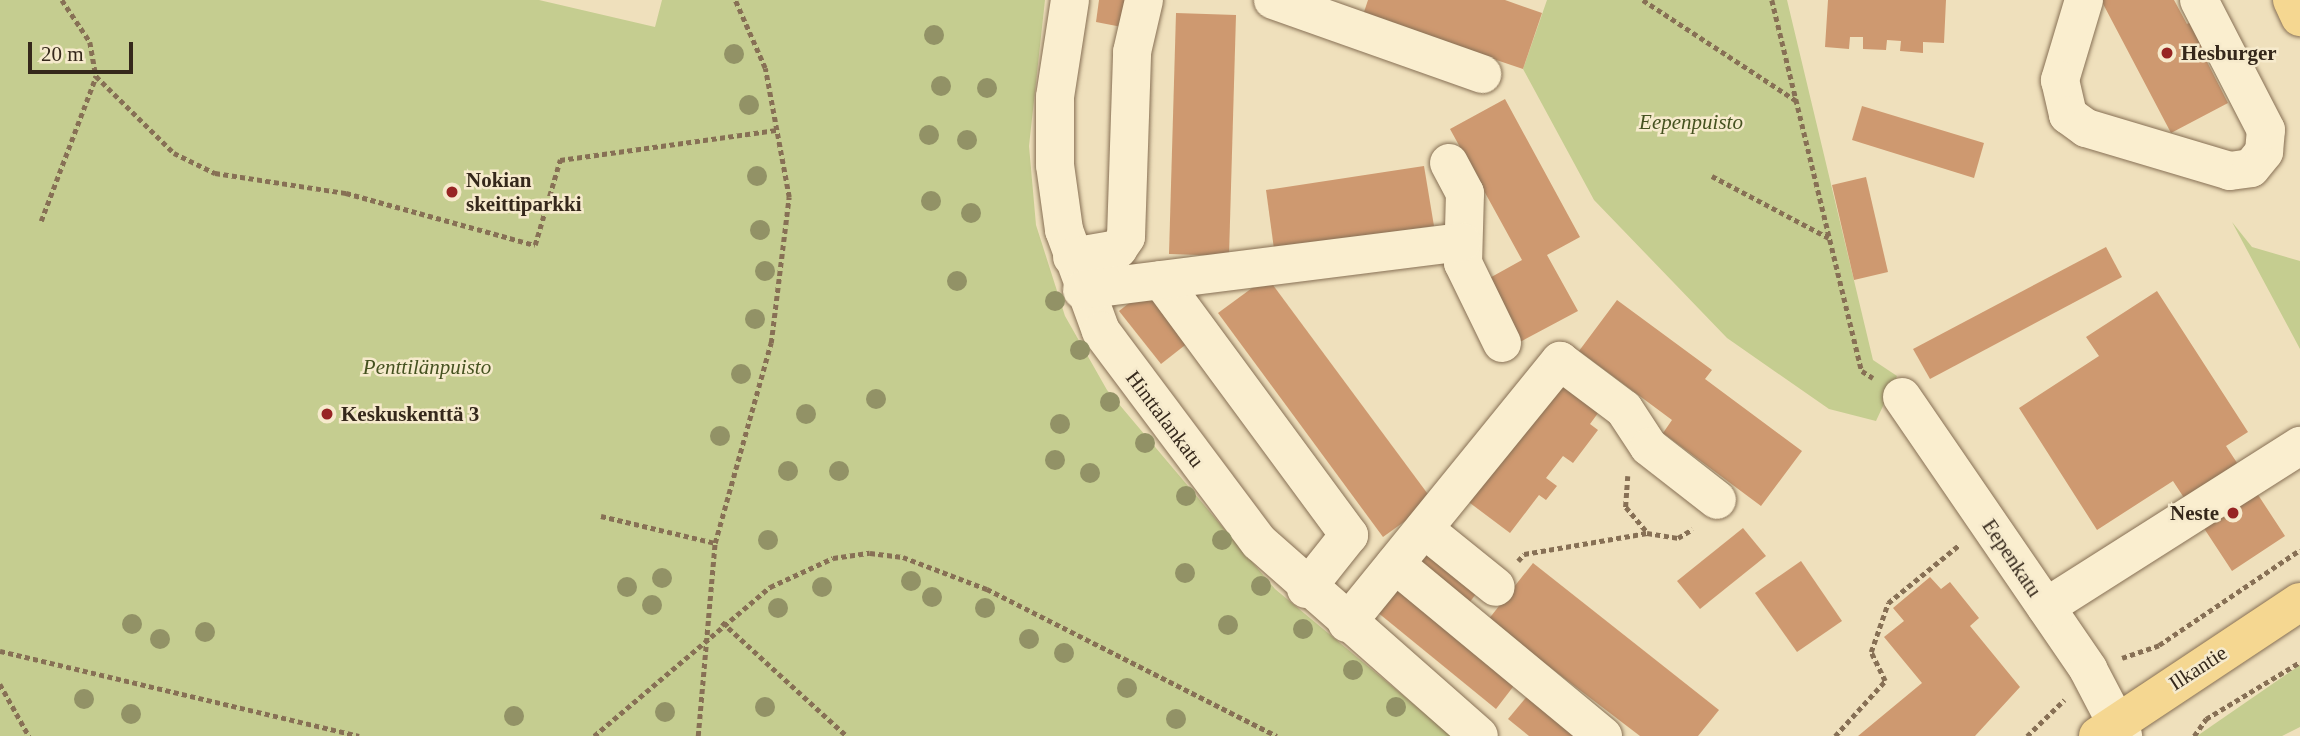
<!DOCTYPE html>
<meta charset="utf-8">
<style>
body{margin:0}
#map{position:relative;width:2300px;height:736px;overflow:hidden;background:#efe0bc;font-family:"Times New Roman",serif}
div>[style]{position:absolute}
[style*='--x']{left:calc(var(--x)*1px);top:calc(var(--y)*1px);width:calc(var(--w)*1px);rotate:calc(var(--a)*1deg)}
.green>*{inset:0;background:#c5cd90}
.building>*{inset:0;background:#ce9970}
.path>*{height:4.5px;margin-top:-2.25px;transform-origin:0;background:repeating-linear-gradient(90deg,#877055 0 5px,transparent 0 8.5px)}
.roads{filter:drop-shadow(0 0 2px #877055) drop-shadow(0 0 2px #877055)}
.minor>*{height:38px;margin:-19px;padding:0 19px;transform-origin:19px;border-radius:19px;background:#faeecf}
.major>*{height:38px;margin:-19px;padding:0 19px;transform-origin:19px;border-radius:19px;background:#f5d791}
.trees>*{width:20px;height:20px;margin:-10px;border-radius:50%;background:#929266}
.dots>*{width:19px;height:19px;translate:-50% -50%;box-sizing:border-box;border:4px solid #f6eacc;border-radius:50%}
span{translate:-50% -50%;white-space:nowrap;text-align:center;line-height:1.15;-webkit-text-stroke:5px #f6eacc;paint-order:stroke}
.poi-label{font-size:21px;color:#35281b;font-weight:700}
.left{translate:0 -50%;text-align:left}
.right{translate:-100% -50%;text-align:right}
.park-label{font-size:21px;color:#455220;font-style:italic}
.street-label{font-size:21px;color:#35281b}
.scale{position:absolute;left:28px;top:42px;width:105px;height:32px;box-sizing:border-box;border:4px solid #35281b;border-top:0;padding-left:9px;font-size:21px;line-height:24px;white-space:nowrap;color:#35281b;-webkit-text-stroke:5px #f6eacc;paint-order:stroke}
</style>
<div id="map">
<div class="green">
<i style="clip-path:polygon(0 0,539px 0,655px 27px,662px 0,1045px 0,1029px 146px,1036px 225px,1065px 316px,1107px 390px,1275px 589px,1452px 736px,0 736px)"></i>
<i style="clip-path:polygon(1547px 0,1787px 0,1873px 360px,1897px 376px,1876px 421px,1829px 409px,1727px 338px,1594px 200px,1523px 69px)"></i>
<i style="clip-path:polygon(2232px 222px,2252px 247px,2300px 261px,2300px 349px)"></i>
<i style="clip-path:polygon(2300px 665px,2300px 727px,2282px 736px,2197px 736px)"></i>
</div>
<div class="building">
<i style="clip-path:polygon(1099px 0,1132px 0,1127px 28px,1096px 22px)"></i>
<i style="clip-path:polygon(1368px 0,1505px 0,1542px 13px,1523px 69px,1363px 15px)"></i>
<i style="clip-path:polygon(1828px 0,1946px 0,1944px 43px,1923px 42px,1923px 53px,1900px 51px,1901px 41px,1887px 40px,1886px 50px,1863px 49px,1863px 37px,1850px 37px,1849px 49px,1825px 47px)"></i>
<i style="clip-path:polygon(2101px 0,2174px 0,2187px 24px,2203px 15px,2215px 40px,2200px 48px,2228px 103px,2171px 133px)"></i>
<i style="clip-path:polygon(1176px 13px,1236px 15px,1229px 256px,1169px 254px)"></i>
<i style="clip-path:polygon(1505px 99px,1580px 237px,1547px 255px,1578px 311px,1520px 342px,1486px 280px,1522px 260px,1450px 129px)"></i>
<i style="clip-path:polygon(1862px 106px,1984px 143px,1974px 178px,1852px 140px)"></i>
<i style="clip-path:polygon(1424px 166px,1434px 226px,1274px 249px,1266px 190px)"></i>
<i style="clip-path:polygon(1866px 177px,1888px 272px,1854px 280px,1832px 185px)"></i>
<i style="clip-path:polygon(2106px 247px,2122px 277px,1930px 379px,1913px 349px)"></i>
<i style="clip-path:polygon(1267px 277px,1433px 501px,1383px 537px,1218px 313px)"></i>
<i style="clip-path:polygon(1147px 289px,1189px 342px,1161px 364px,1119px 311px)"></i>
<i style="clip-path:polygon(2157px 291px,2248px 432px,2226px 446px,2285px 536px,2232px 571px,2173px 481px,2097px 530px,2019px 408px,2099px 356px,2086px 337px)"></i>
<i style="clip-path:polygon(1617px 300px,1712px 370px,1705px 379px,1802px 451px,1761px 506px,1663px 433px,1672px 420px,1579px 351px)"></i>
<i style="clip-path:polygon(1559px 376px,1601px 409px,1590px 424px,1598px 430px,1573px 463px,1563px 456px,1546px 478px,1557px 486px,1546px 500px,1539px 495px,1510px 533px,1466px 500px)"></i>
<i style="clip-path:polygon(1743px 528px,1766px 556px,1700px 609px,1677px 581px)"></i>
<i style="clip-path:polygon(1429px 550px,1479px 590px,1469px 603px,1419px 564px)"></i>
<i style="clip-path:polygon(1801px 561px,1842px 621px,1797px 652px,1755px 593px)"></i>
<i style="clip-path:polygon(1533px 563px,1719px 710px,1698px 736px,1640px 736px,1488px 620px)"></i>
<i style="clip-path:polygon(1930px 577px,1941px 589px,1950px 582px,1979px 618px,1970px 626px,2020px 687px,1975px 736px,1858px 736px,1922px 683px,1884px 637px,1904px 621px,1893px 608px)"></i>
<i style="clip-path:polygon(1392px 581px,1516px 683px,1496px 709px,1371px 607px)"></i>
<i style="clip-path:polygon(1529px 694px,1580px 736px,1529px 736px,1508px 719px)"></i>
</div>
<div class="path">
<i style="--x:62;--y:0;--w:50;--a:56.3"></i>
<i style="--x:90;--y:42;--w:35;--a:80"></i>
<i style="--x:96;--y:76;--w:110;--a:44.6"></i>
<i style="--x:174;--y:153;--w:46;--a:26"></i>
<i style="--x:215;--y:173;--w:133;--a:8.7"></i>
<i style="--x:346;--y:193;--w:196;--a:15.4"></i>
<i style="--x:535;--y:245;--w:89;--a:-73.6"></i>
<i style="--x:560;--y:160;--w:219;--a:-7.9"></i>
<i style="--x:1643;--y:0;--w:184;--a:33.3"></i>
<i style="--x:1772;--y:0;--w:382;--a:76.4"></i>
<i style="--x:1862;--y:371;--w:13;--a:32"></i>
<i style="--x:1712;--y:176;--w:132;--a:27.9"></i>
<i style="--x:41;--y:221;--w:155;--a:-69.2"></i>
<i style="--x:1628;--y:476;--w:31;--a:94"></i>
<i style="--x:1626;--y:507;--w:33;--a:50"></i>
<i style="--x:601;--y:516;--w:117;--a:13.3"></i>
<i style="--x:1518;--y:561;--w:9;--a:-49"></i>
<i style="--x:1524;--y:554;--w:125;--a:-9.7"></i>
<i style="--x:1647;--y:533;--w:31;--a:9"></i>
<i style="--x:1678;--y:538;--w:17;--a:-31"></i>
<i style="--x:722;--y:622;--w:169;--a:42.4"></i>
<i style="--x:0;--y:651;--w:369;--a:13.3"></i>
<i style="--x:2122;--y:658;--w:39;--a:-19"></i>
<i style="--x:2159;--y:645;--w:170;--a:-34"></i>
<i style="--x:0;--y:684;--w:60;--a:60.9"></i>
<i style="--x:594;--y:736;--w:231;--a:-40.3"></i>
<i style="--x:770;--y:587;--w:69;--a:-24.7"></i>
<i style="--x:833;--y:558;--w:37;--a:-8"></i>
<i style="--x:870;--y:553;--w:33;--a:7"></i>
<i style="--x:903;--y:557;--w:90;--a:20.9"></i>
<i style="--x:987;--y:589;--w:325;--a:26.9"></i>
<i style="--x:698;--y:736;--w:194;--a:-85"></i>
<i style="--x:715;--y:543;--w:208;--a:-74.4"></i>
<i style="--x:771;--y:343;--w:147;--a:-83"></i>
<i style="--x:789;--y:197;--w:131;--a:-100.5"></i>
<i style="--x:765;--y:68;--w:74;--a:-113.8"></i>
<i style="--x:1835;--y:736;--w:74;--a:-47.7"></i>
<i style="--x:1885;--y:681;--w:32;--a:-116"></i>
<i style="--x:1871;--y:652;--w:52;--a:-70.9"></i>
<i style="--x:1888;--y:603;--w:92;--a:-39.2"></i>
<i style="--x:2027;--y:736;--w:52;--a:-44.2"></i>
<i style="--x:2194;--y:736;--w:21;--a:-55"></i>
<i style="--x:2206;--y:719;--w:110;--a:-31.2"></i>
</div>
<div class="roads">
<div class="minor">
<i style="--x:1070;--y:0;--w:98;--a:98.8"></i>
<i style="--x:1055;--y:97;--w:68;--a:90"></i>
<i style="--x:1055;--y:165;--w:66;--a:82.1"></i>
<i style="--x:1064;--y:230;--w:108;--a:69.9"></i>
<i style="--x:1101;--y:331;--w:264;--a:53.2"></i>
<i style="--x:1259;--y:542;--w:293;--a:41.4"></i>
<i style="--x:1273;--y:0;--w:222;--a:19.5"></i>
<i style="--x:2084;--y:0;--w:84;--a:106.7"></i>
<i style="--x:2060;--y:80;--w:36;--a:77"></i>
<i style="--x:2068;--y:115;--w:22;--a:36"></i>
<i style="--x:2086;--y:128;--w:150;--a:16.6"></i>
<i style="--x:2230;--y:171;--w:21;--a:-8"></i>
<i style="--x:2251;--y:168;--w:21;--a:-51"></i>
<i style="--x:2264;--y:152;--w:22;--a:-85"></i>
<i style="--x:2266;--y:130;--w:146;--a:-117.3"></i>
<i style="--x:1449;--y:163;--w:34;--a:62"></i>
<i style="--x:1465;--y:193;--w:70;--a:91.6"></i>
<i style="--x:1463;--y:263;--w:89;--a:64"></i>
<i style="--x:1072;--y:257;--w:47;--a:-9.9"></i>
<i style="--x:1118;--y:249;--w:14;--a:-56"></i>
<i style="--x:1126;--y:237;--w:185;--a:-88.1"></i>
<i style="--x:1132;--y:52;--w:53;--a:-77"></i>
<i style="--x:1161;--y:280;--w:317;--a:53.6"></i>
<i style="--x:1349;--y:535;--w:69;--a:128.5"></i>
<i style="--x:1082;--y:290;--w:383;--a:-7.2"></i>
<i style="--x:1902;--y:397;--w:330;--a:55.6"></i>
<i style="--x:2088;--y:669;--w:76;--a:62.4"></i>
<i style="--x:1424;--y:529;--w:92;--a:38.9"></i>
<i style="--x:1395;--y:564;--w:270;--a:39.6"></i>
<i style="--x:2046;--y:607;--w:301;--a:-32.4"></i>
<i style="--x:1347;--y:623;--w:338;--a:-50.9"></i>
<i style="--x:1560;--y:361;--w:80;--a:36.9"></i>
<i style="--x:1624;--y:409;--w:45;--a:56.7"></i>
<i style="--x:1649;--y:447;--w:86;--a:37.9"></i>
</div>
<div class="major">
<i style="--x:2292;--y:0;--w:19;--a:65"></i>
<i style="--x:2098;--y:736;--w:242;--a:-33.6"></i>
</div>
</div>
<div class="trees">
<i style="left:934px;top:35px"></i>
<i style="left:734px;top:54px"></i>
<i style="left:941px;top:86px"></i>
<i style="left:987px;top:88px"></i>
<i style="left:749px;top:105px"></i>
<i style="left:929px;top:135px"></i>
<i style="left:967px;top:140px"></i>
<i style="left:757px;top:176px"></i>
<i style="left:931px;top:201px"></i>
<i style="left:971px;top:213px"></i>
<i style="left:760px;top:230px"></i>
<i style="left:765px;top:271px"></i>
<i style="left:957px;top:281px"></i>
<i style="left:1055px;top:301px"></i>
<i style="left:755px;top:319px"></i>
<i style="left:1080px;top:350px"></i>
<i style="left:741px;top:374px"></i>
<i style="left:876px;top:399px"></i>
<i style="left:1110px;top:402px"></i>
<i style="left:806px;top:414px"></i>
<i style="left:1060px;top:424px"></i>
<i style="left:720px;top:436px"></i>
<i style="left:1145px;top:443px"></i>
<i style="left:1055px;top:460px"></i>
<i style="left:788px;top:471px"></i>
<i style="left:839px;top:471px"></i>
<i style="left:1090px;top:473px"></i>
<i style="left:1186px;top:496px"></i>
<i style="left:768px;top:540px"></i>
<i style="left:1222px;top:540px"></i>
<i style="left:1185px;top:573px"></i>
<i style="left:662px;top:578px"></i>
<i style="left:911px;top:581px"></i>
<i style="left:1261px;top:586px"></i>
<i style="left:627px;top:587px"></i>
<i style="left:822px;top:587px"></i>
<i style="left:932px;top:597px"></i>
<i style="left:652px;top:605px"></i>
<i style="left:778px;top:608px"></i>
<i style="left:985px;top:608px"></i>
<i style="left:132px;top:624px"></i>
<i style="left:1228px;top:625px"></i>
<i style="left:1303px;top:629px"></i>
<i style="left:205px;top:632px"></i>
<i style="left:160px;top:639px"></i>
<i style="left:1029px;top:639px"></i>
<i style="left:1064px;top:653px"></i>
<i style="left:1353px;top:670px"></i>
<i style="left:1127px;top:688px"></i>
<i style="left:84px;top:699px"></i>
<i style="left:765px;top:707px"></i>
<i style="left:1396px;top:707px"></i>
<i style="left:665px;top:712px"></i>
<i style="left:131px;top:714px"></i>
<i style="left:514px;top:716px"></i>
<i style="left:1176px;top:719px"></i>
</div>
<div class="dots">
<i style="left:2167px;top:53px;background:#972423"></i>
<i style="left:452px;top:192px;background:#972423"></i>
<i style="left:327px;top:414px;background:#972423"></i>
<i style="left:2233px;top:513px;background:#972423"></i>
</div>
<div class="poi-label">
<span class="left" style="left:2181px;top:53px">Hesburger</span>
<span class="left" style="left:466px;top:192px">Nokian<br>skeittiparkki</span>
<span class="left" style="left:341px;top:414px">Keskuskenttä 3</span>
<span class="right" style="left:2219px;top:513px">Neste</span>
</div>
<div class="park-label">
<span style="left:1691px;top:122px">Eepenpuisto</span>
<span style="left:427px;top:367px">Penttilänpuisto</span>
</div>
<div class="street-label">
<span style="left:1165px;top:419px;rotate:53deg">Hinttalankatu</span>
<span style="left:2012px;top:558px;rotate:56deg">Eepenkatu</span>
<span style="left:2198px;top:668px;rotate:-33deg">Ilkantie</span>
</div>
<div class="scale">20 m</div>
</div>
